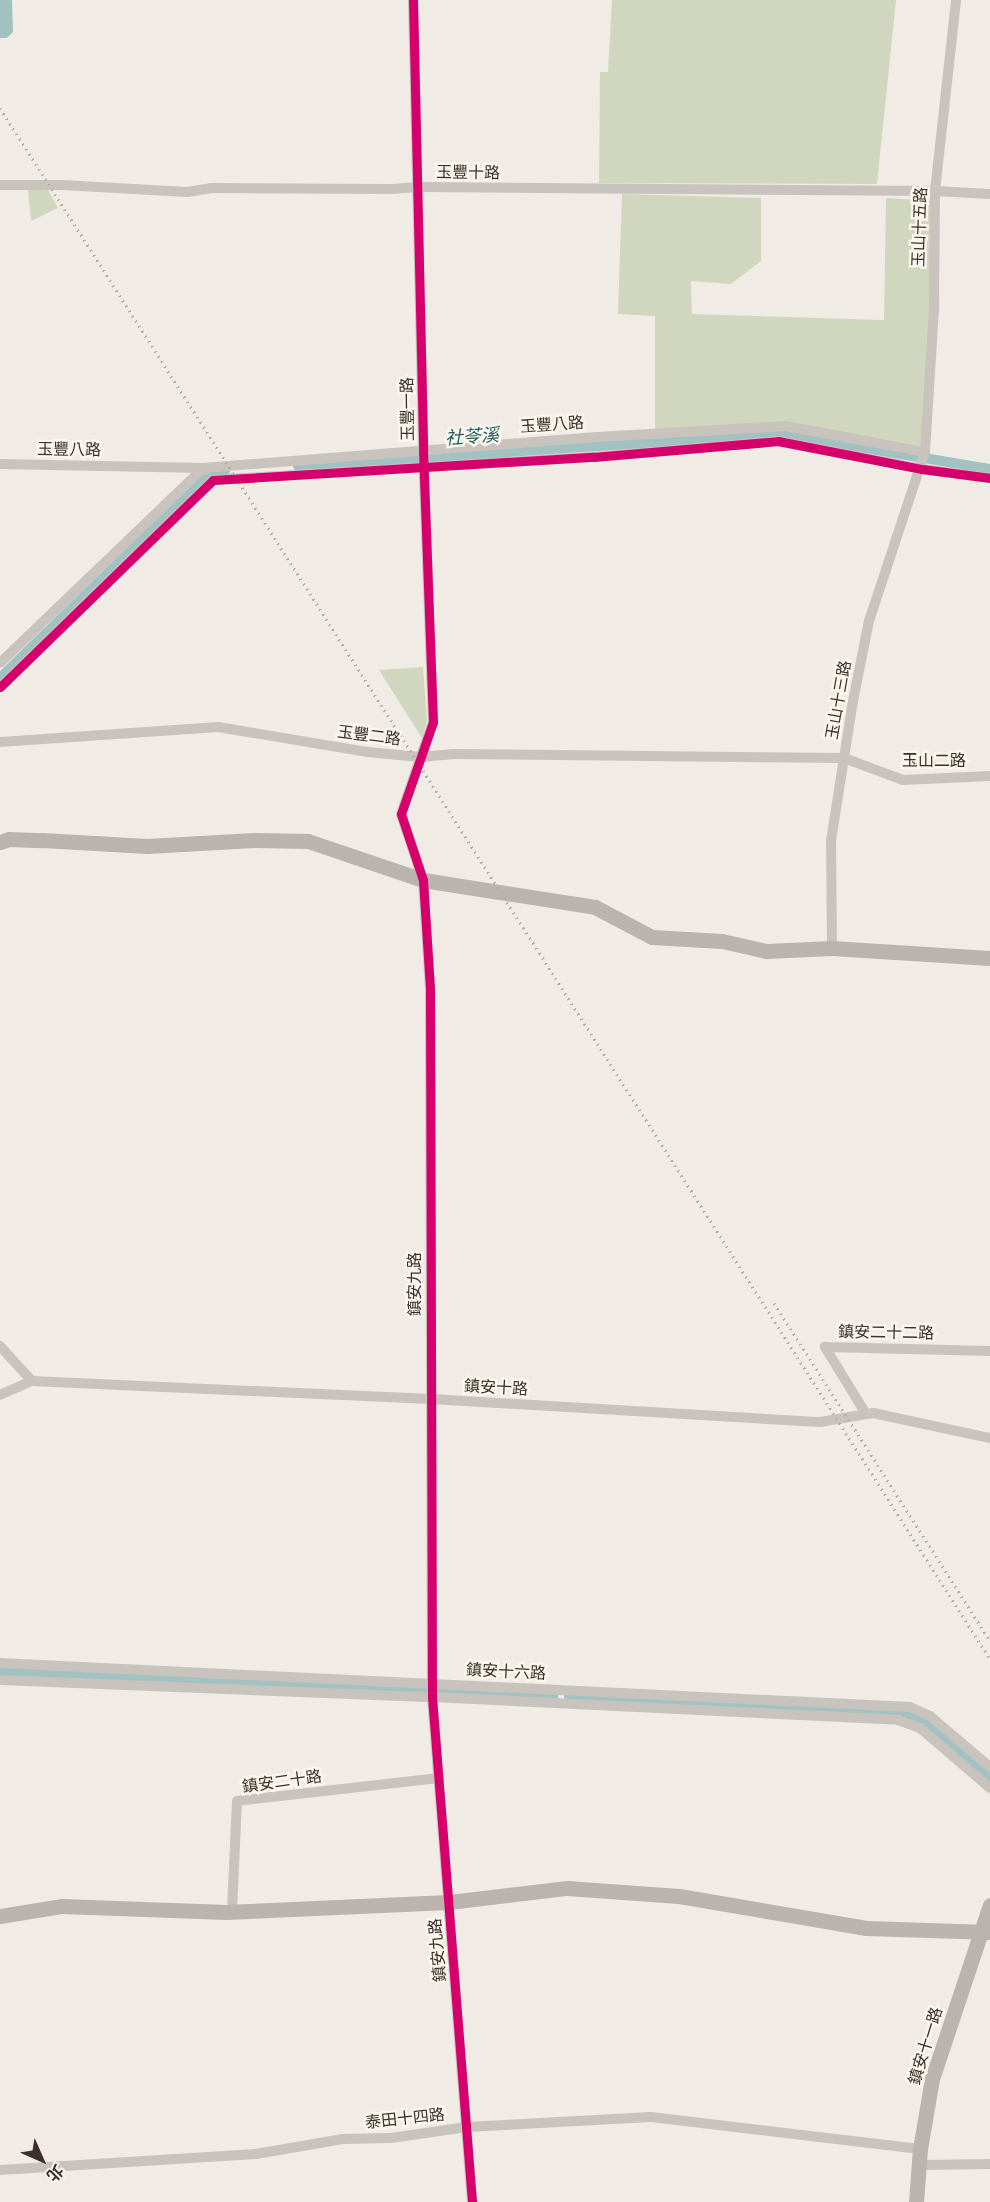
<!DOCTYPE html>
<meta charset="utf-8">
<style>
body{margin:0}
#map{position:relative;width:990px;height:2202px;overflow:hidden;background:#f0ebe5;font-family:"Source Sans 3","Noto Sans TC",sans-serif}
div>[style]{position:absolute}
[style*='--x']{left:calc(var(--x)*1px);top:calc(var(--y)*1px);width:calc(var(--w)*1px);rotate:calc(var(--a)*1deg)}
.green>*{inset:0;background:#d1d6bf}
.water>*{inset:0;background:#a1c2c1}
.canal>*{height:10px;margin:-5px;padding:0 5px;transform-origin:5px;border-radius:5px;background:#a1c2c1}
.street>*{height:10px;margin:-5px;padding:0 5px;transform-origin:5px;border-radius:5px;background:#c9c3be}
.secondary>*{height:15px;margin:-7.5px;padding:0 7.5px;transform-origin:7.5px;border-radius:7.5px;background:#bab3ae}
.rail>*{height:3px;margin-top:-1.5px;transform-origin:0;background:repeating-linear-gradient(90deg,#b1aca8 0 1.5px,transparent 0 6px)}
.cycleway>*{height:9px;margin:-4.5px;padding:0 4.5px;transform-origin:4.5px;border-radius:4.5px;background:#d6006c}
span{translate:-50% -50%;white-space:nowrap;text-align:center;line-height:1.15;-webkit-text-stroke:5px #fbf5ee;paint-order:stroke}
.street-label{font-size:16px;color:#3b302b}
.water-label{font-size:18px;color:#1f5a5e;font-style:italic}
.north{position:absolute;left:12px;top:2130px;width:60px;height:60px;-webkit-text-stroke:4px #fbf5ee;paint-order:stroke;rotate:135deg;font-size:16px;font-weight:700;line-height:24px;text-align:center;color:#3b302b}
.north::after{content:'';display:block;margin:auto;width:21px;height:27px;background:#3b302b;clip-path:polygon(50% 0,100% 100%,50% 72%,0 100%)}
</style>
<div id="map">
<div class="green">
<i style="clip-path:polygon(612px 0,896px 0,877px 184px,599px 183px,600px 72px,608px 72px)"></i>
<i style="clip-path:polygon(47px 188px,58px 208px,31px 221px,28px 189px)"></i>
<i style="clip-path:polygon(622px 194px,761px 198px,761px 261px,731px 284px,691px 281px,692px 314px,884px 320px,886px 198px,933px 201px,932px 309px,922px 446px,786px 422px,655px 429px,655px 316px,618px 314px)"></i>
<i style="clip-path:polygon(423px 667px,427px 721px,422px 738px,379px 670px)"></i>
</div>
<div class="water">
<i style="clip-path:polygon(0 0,12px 0,13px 32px,7px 38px,0 38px)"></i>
</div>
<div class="canal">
<i style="--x:298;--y:466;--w:484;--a:-3.8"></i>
<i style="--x:781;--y:434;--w:212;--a:9.5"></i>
<i style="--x:0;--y:678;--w:297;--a:-44.2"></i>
<i style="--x:213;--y:471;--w:12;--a:0"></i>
<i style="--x:0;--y:1671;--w:554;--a:2.59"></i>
<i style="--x:569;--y:1697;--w:333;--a:2.6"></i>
<i style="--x:902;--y:1712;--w:15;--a:16"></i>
<i style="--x:916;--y:1716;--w:19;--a:36"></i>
<i style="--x:931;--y:1727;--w:78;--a:40.8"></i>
</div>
<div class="street">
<i style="--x:413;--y:0;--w:450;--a:88.7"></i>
<i style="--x:423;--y:450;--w:272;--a:87.9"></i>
<i style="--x:433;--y:722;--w:97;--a:109.2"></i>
<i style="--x:401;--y:814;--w:70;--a:71.6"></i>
<i style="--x:423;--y:880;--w:109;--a:86.3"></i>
<i style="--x:430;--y:989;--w:708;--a:89.84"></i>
<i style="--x:432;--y:1697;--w:507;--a:85.47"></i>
<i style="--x:0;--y:185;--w:62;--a:0"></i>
<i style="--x:62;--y:185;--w:125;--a:3.2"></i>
<i style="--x:187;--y:192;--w:24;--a:-9"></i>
<i style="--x:211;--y:188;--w:180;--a:0.3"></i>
<i style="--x:391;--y:189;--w:28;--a:-4"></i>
<i style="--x:419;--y:187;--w:516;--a:0.44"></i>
<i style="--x:935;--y:191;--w:55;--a:3.1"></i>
<i style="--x:0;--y:464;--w:203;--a:1.1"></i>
<i style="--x:203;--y:468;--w:395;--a:-4.5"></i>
<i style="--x:597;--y:437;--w:189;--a:-3.3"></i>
<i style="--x:786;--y:426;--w:141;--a:10.6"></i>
<i style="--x:0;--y:663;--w:281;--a:-43.8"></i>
<i style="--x:203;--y:468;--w:3;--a:45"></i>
<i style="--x:0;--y:687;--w:297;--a:-44.2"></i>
<i style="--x:213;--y:480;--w:381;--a:-3.5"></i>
<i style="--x:593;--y:457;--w:186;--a:-4.9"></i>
<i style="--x:778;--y:441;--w:147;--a:11"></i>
<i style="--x:922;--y:469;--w:69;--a:7.5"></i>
<i style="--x:0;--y:742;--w:219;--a:-3.9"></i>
<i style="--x:218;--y:727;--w:152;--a:9.5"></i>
<i style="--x:368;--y:752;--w:52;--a:5.5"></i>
<i style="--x:420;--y:757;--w:34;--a:-5"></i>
<i style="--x:454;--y:754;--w:390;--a:0.6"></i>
<i style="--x:844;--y:758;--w:63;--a:20.4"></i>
<i style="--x:903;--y:780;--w:87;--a:-2.6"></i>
<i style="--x:832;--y:948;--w:107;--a:-90.5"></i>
<i style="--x:831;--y:841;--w:142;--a:-81.1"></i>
<i style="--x:853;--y:701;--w:82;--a:-78.7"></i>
<i style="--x:869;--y:621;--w:178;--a:-71.7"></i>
<i style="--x:925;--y:452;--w:145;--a:-86.4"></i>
<i style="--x:934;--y:307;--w:116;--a:-89.5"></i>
<i style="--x:935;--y:191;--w:192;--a:-83.7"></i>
<i style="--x:0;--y:1346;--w:47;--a:47.6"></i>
<i style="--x:0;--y:1395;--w:35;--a:-24"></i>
<i style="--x:32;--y:1381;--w:399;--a:2.6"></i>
<i style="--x:431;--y:1399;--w:390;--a:3.4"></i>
<i style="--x:820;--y:1422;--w:54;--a:-9.6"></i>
<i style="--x:873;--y:1413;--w:120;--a:12.1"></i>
<i style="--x:866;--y:1414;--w:79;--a:-121.5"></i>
<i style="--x:825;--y:1347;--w:165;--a:1.4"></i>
<i style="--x:0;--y:1663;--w:911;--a:2.77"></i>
<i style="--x:910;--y:1707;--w:22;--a:24"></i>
<i style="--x:930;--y:1716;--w:79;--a:40.4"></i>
<i style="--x:0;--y:1680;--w:432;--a:2.3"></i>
<i style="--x:432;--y:1697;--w:467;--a:2.8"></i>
<i style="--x:898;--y:1720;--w:23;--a:20"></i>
<i style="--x:920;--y:1728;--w:92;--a:40.6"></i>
<i style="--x:232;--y:1911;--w:110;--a:-87.4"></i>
<i style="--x:237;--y:1801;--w:203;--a:-6.5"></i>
<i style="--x:920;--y:2165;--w:70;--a:-0.8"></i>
<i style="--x:0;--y:2170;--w:256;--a:-3.6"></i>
<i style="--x:256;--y:2154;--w:88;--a:-9.8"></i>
<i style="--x:343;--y:2139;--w:48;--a:-1.2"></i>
<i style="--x:391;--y:2138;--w:77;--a:-8.2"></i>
<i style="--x:467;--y:2127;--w:184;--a:-3.1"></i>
<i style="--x:651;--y:2117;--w:271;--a:6.8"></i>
</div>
<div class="secondary">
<i style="--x:0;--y:842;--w:9;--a:-18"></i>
<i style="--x:9;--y:839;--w:33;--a:2"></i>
<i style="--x:42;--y:840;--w:105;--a:3.3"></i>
<i style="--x:147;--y:846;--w:107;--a:-3.2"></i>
<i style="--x:254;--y:840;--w:54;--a:1.1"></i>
<i style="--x:308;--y:841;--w:121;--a:18.7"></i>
<i style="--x:423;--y:880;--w:174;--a:8.9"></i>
<i style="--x:595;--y:907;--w:64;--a:27.8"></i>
<i style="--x:652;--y:937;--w:70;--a:3.3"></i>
<i style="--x:722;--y:941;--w:45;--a:12.8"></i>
<i style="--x:766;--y:951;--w:66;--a:-2.6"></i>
<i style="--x:832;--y:948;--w:158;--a:3.6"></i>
<i style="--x:0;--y:1916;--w:63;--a:-9.2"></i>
<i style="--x:62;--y:1906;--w:164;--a:2.1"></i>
<i style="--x:226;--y:1912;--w:223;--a:-2.6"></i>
<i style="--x:449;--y:1902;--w:119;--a:-6.8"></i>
<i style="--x:567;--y:1888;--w:112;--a:4.1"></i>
<i style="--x:679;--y:1896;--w:190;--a:9.7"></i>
<i style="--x:866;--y:1928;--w:124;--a:1.8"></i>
<i style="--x:916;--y:2202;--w:53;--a:-85.7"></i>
<i style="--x:920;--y:2149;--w:71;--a:-80.3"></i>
<i style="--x:932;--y:2079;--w:183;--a:-71.6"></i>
</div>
<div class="rail">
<i style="--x:0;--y:108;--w:1840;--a:57.45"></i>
<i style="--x:774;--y:1303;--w:401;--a:57.4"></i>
</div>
<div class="cycleway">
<i style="--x:413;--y:0;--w:450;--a:88.7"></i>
<i style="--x:423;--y:450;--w:272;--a:87.9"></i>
<i style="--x:433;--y:722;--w:97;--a:109.2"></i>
<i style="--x:401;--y:814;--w:70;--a:71.6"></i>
<i style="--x:423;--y:880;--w:109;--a:86.3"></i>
<i style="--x:430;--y:989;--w:708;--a:89.84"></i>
<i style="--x:432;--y:1697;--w:507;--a:85.47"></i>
<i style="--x:0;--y:687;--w:297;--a:-44.2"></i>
<i style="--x:213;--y:480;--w:381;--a:-3.5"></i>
<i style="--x:593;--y:457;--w:186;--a:-4.9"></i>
<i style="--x:778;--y:441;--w:147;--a:11"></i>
<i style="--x:922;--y:469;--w:69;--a:7.5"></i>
</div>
<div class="street-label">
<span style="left:468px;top:173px;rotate:1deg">玉豐十路</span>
<span style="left:920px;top:227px;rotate:-88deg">玉山十五路</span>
<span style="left:408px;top:409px;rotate:-91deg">玉豐一路</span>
<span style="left:552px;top:425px;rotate:-4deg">玉豐八路</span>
<span style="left:69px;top:450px;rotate:1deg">玉豐八路</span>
<span style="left:839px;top:700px;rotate:-80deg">玉山十三路</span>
<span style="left:369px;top:736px;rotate:7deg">玉豐二路</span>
<span style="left:934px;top:761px">玉山二路</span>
<span style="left:415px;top:1284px;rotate:-90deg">鎮安九路</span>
<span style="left:886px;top:1333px;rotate:1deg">鎮安二十二路</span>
<span style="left:496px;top:1388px;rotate:3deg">鎮安十路</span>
<span style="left:506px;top:1672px;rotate:3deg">鎮安十六路</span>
<span style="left:282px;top:1782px;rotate:-8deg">鎮安二十路</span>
<span style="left:438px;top:1950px;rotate:-95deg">鎮安九路</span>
<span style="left:926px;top:2046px;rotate:-73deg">鎮安十一路</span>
<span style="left:405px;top:2119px;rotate:-6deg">泰田十四路</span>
</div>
<div class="water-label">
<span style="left:472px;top:438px;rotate:-4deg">社苓溪</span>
</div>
<div class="north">北</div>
</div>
